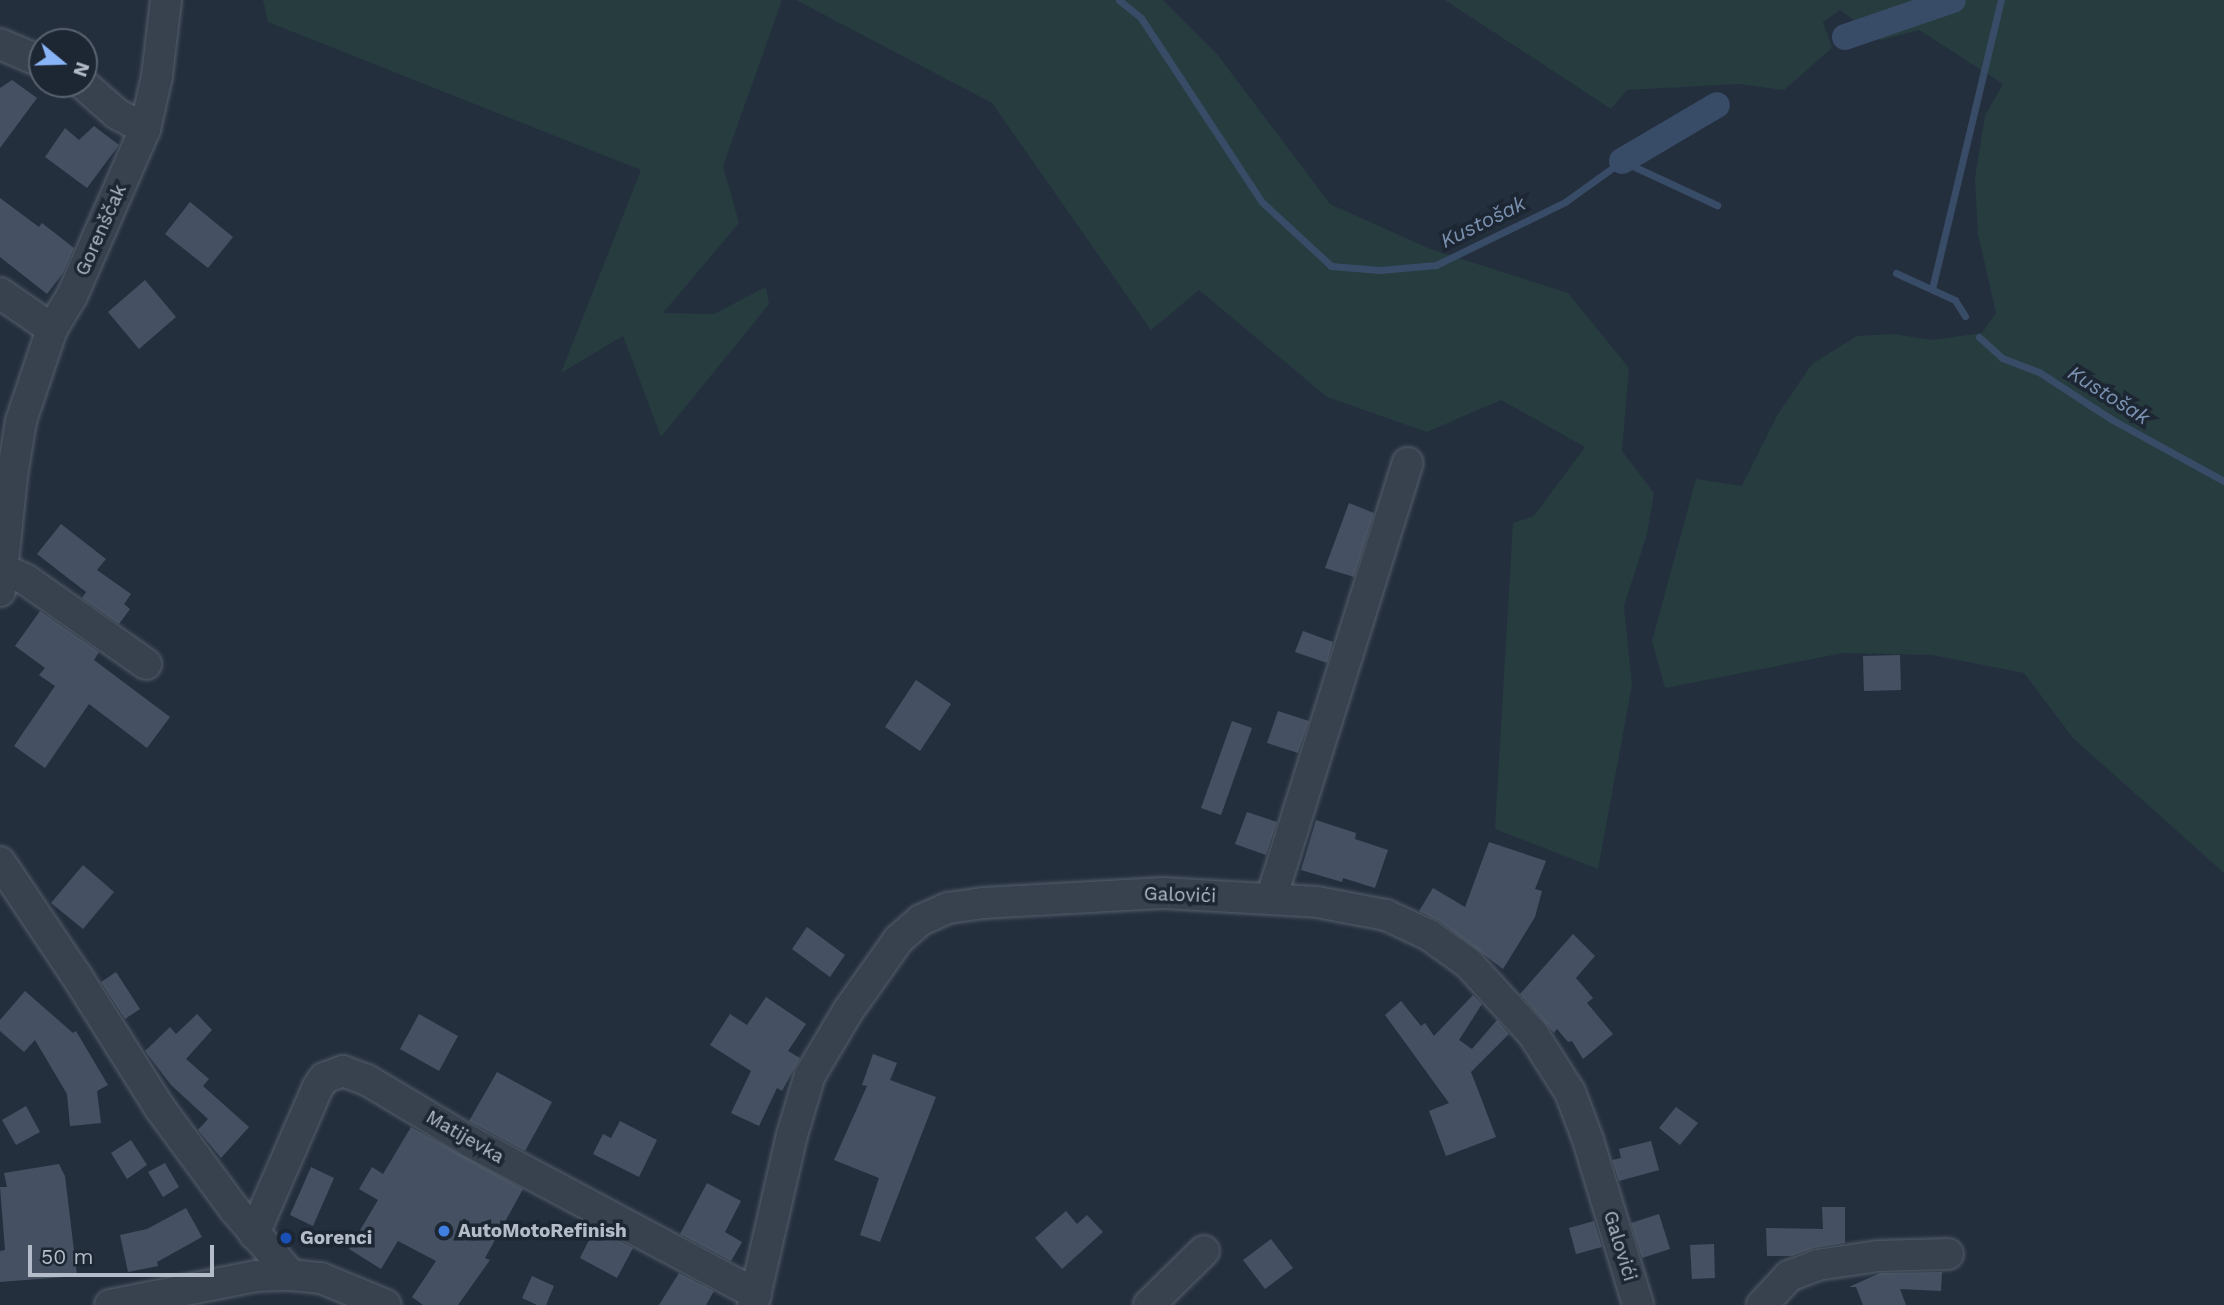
<!DOCTYPE html>
<meta charset="utf-8">
<style>
body{margin:0}
#map{position:relative;width:2224px;height:1305px;overflow:hidden;background:#242f3e;font-family:"Work Sans",sans-serif}
div>[style]{position:absolute}
[style*='--x']{left:calc(var(--x)*1px);top:calc(var(--y)*1px);width:calc(var(--w)*1px);rotate:calc(var(--a)*1deg)}
.green>*{inset:0;background:#263c3f}
.stream>*{height:7px;margin:-3.5px;padding:0 3.5px;transform-origin:3.5px;border-radius:3.5px;background:#394c67}
.canal>*{height:26px;margin:-13px;padding:0 13px;transform-origin:13px;border-radius:13px;background:#394c67}
.building>*{inset:0;background:#455162}
.roads{filter:drop-shadow(0 0 2px #565f6c) drop-shadow(0 0 2px #565f6c)}
.minor>*{height:30px;margin:-15px;padding:0 15px;transform-origin:15px;border-radius:15px;background:#38414e}
.dots>*{width:19px;height:19px;translate:-50% -50%;box-sizing:border-box;border:4px solid #1d2633;border-radius:50%}
span{translate:-50% -50%;white-space:nowrap;text-align:center;line-height:1.15;-webkit-text-stroke:7px #1d2633;paint-order:stroke}
.street-label{font-size:19px;color:#b4bcc9}
.poi-label{font-size:19px;color:#b4bcc9;font-weight:700}
.left{translate:0 -50%;text-align:left}
.water-label{font-size:21px;color:#7c92b1;font-style:italic}
.north{position:absolute;left:28px;top:28px;width:70px;height:70px;box-sizing:border-box;background:#1d2633;border:2px solid #59626f;border-radius:50%;rotate:109deg;font-size:19px;font-weight:700;line-height:28px;text-align:center;color:#b4bcc9}
.north::after{content:'';display:block;margin:auto;width:24px;height:32px;background:#8ab4f8;clip-path:polygon(50% 0,100% 100%,50% 72%,0 100%)}
.scale{position:absolute;left:28px;top:1245px;width:186px;height:32px;box-sizing:border-box;border:4px solid #b4bcc9;border-top:0;padding-left:9px;font-size:21px;line-height:24px;white-space:nowrap;color:#b4bcc9;-webkit-text-stroke:5px #1d2633;paint-order:stroke}
</style>
<div id="map">
<div class="green">
<i style="clip-path:polygon(263px 0,782px 0,723px 166px,739px 223px,663px 313px,714px 314px,766px 287px,769px 304px,661px 437px,623px 336px,561px 373px,641px 170px,268px 22px)"></i>
<i style="clip-path:polygon(796px 0,1163px 0,1217px 54px,1330px 204px,1430px 249px,1568px 293px,1629px 368px,1622px 451px,1654px 493px,1647px 534px,1624px 606px,1632px 685px,1598px 869px,1495px 829px,1513px 523px,1534px 516px,1585px 447px,1501px 400px,1427px 432px,1327px 397px,1199px 290px,1151px 330px,992px 103px)"></i>
<i style="clip-path:polygon(1445px 0,2224px 0,2224px 873px,2073px 738px,2024px 673px,1932px 655px,1843px 653px,1665px 688px,1652px 641px,1696px 479px,1742px 486px,1778px 414px,1812px 364px,1857px 336px,1894px 334px,1932px 340px,1982px 333px,1996px 313px,1978px 234px,1975px 178px,1985px 116px,2003px 84px,1919px 30px,1881px 40px,1840px 10px,1823px 22px,1832px 48px,1784px 90px,1739px 84px,1627px 90px,1611px 109px)"></i>
</div>
<div class="stream">
<i style="--x:1119;--y:0;--w:28;--a:39"></i>
<i style="--x:1141;--y:18;--w:220;--a:56.7"></i>
<i style="--x:1262;--y:202;--w:94;--a:42.8"></i>
<i style="--x:1331;--y:266;--w:49;--a:4.7"></i>
<i style="--x:1380;--y:270;--w:56;--a:-5.1"></i>
<i style="--x:1436;--y:265;--w:144;--a:-26"></i>
<i style="--x:1565;--y:202;--w:70;--a:-35.7"></i>
<i style="--x:1622;--y:161;--w:105;--a:24.9"></i>
<i style="--x:1896;--y:273;--w:65;--a:24.6"></i>
<i style="--x:1955;--y:300;--w:19;--a:58"></i>
<i style="--x:1932;--y:289;--w:297;--a:-76.6"></i>
<i style="--x:1979;--y:337;--w:31;--a:42"></i>
<i style="--x:2002;--y:358;--w:40;--a:21"></i>
<i style="--x:2039;--y:372;--w:86;--a:33.1"></i>
<i style="--x:2111;--y:419;--w:129;--a:28.8"></i>
</div>
<div class="canal">
<i style="--x:1845;--y:37;--w:114;--a:-18.9"></i>
<i style="--x:1622;--y:161;--w:110;--a:-30.5"></i>
</div>
<div class="building">
<i style="clip-path:polygon(12px 80px,37px 98px,0 148px,0 88px)"></i>
<i style="clip-path:polygon(94px 126px,119px 145px,87px 188px,45px 157px,65px 128px,79px 140px)"></i>
<i style="clip-path:polygon(0 198px,39px 227px,42px 223px,74px 248px,63px 273px,47px 294px,0 257px)"></i>
<i style="clip-path:polygon(190px 202px,233px 237px,208px 268px,165px 234px)"></i>
<i style="clip-path:polygon(145px 280px,176px 317px,139px 349px,108px 312px)"></i>
<i style="clip-path:polygon(1349px 503px,1374px 513px,1354px 577px,1325px 568px)"></i>
<i style="clip-path:polygon(61px 524px,106px 559px,97px 570px,131px 594px,124px 604px,130px 609px,119px 624px,82px 598px,86px 592px,37px 554px)"></i>
<i style="clip-path:polygon(40px 611px,99px 652px,94px 660px,170px 717px,147px 748px,89px 704px,45px 768px,14px 746px,55px 686px,39px 675px,45px 668px,15px 646px)"></i>
<i style="clip-path:polygon(1303px 631px,1333px 642px,1327px 663px,1295px 652px)"></i>
<i style="clip-path:polygon(1900px 655px,1901px 690px,1864px 691px,1863px 656px)"></i>
<i style="clip-path:polygon(916px 680px,951px 704px,920px 751px,885px 727px)"></i>
<i style="clip-path:polygon(1278px 711px,1309px 721px,1298px 753px,1267px 743px)"></i>
<i style="clip-path:polygon(1232px 721px,1252px 728px,1221px 815px,1201px 808px)"></i>
<i style="clip-path:polygon(1247px 812px,1277px 822px,1266px 855px,1235px 844px)"></i>
<i style="clip-path:polygon(1316px 820px,1356px 833px,1355px 839px,1388px 850px,1375px 888px,1343px 878px,1342px 882px,1301px 870px)"></i>
<i style="clip-path:polygon(1489px 842px,1546px 861px,1535px 889px,1542px 891px,1535px 917px,1503px 969px,1439px 921px,1419px 911px,1433px 888px,1465px 907px)"></i>
<i style="clip-path:polygon(83px 865px,114px 892px,83px 929px,51px 903px)"></i>
<i style="clip-path:polygon(807px 927px,845px 955px,830px 977px,792px 949px)"></i>
<i style="clip-path:polygon(1573px 934px,1595px 956px,1576px 978px,1593px 998px,1587px 1003px,1613px 1034px,1583px 1059px,1572px 1041px,1568px 1042px,1557px 1029px,1554px 1033px,1520px 994px)"></i>
<i style="clip-path:polygon(116px 972px,140px 1009px,125px 1019px,101px 982px)"></i>
<i style="clip-path:polygon(25px 991px,73px 1033px,76px 1031px,108px 1085px,97px 1091px,101px 1123px,70px 1126px,67px 1094px,35px 1040px,24px 1052px,0 1031px,0 1020px)"></i>
<i style="clip-path:polygon(1473px 995px,1482px 1004px,1459px 1040px,1472px 1049px,1497px 1020px,1509px 1034px,1471px 1072px,1496px 1137px,1446px 1156px,1429px 1111px,1449px 1103px,1385px 1015px,1401px 1001px,1421px 1026px,1425px 1023px,1434px 1036px)"></i>
<i style="clip-path:polygon(766px 997px,806px 1024px,788px 1051px,800px 1058px,782px 1091px,777px 1088px,759px 1126px,731px 1113px,751px 1071px,710px 1045px,730px 1014px,747px 1025px)"></i>
<i style="clip-path:polygon(197px 1014px,212px 1030px,186px 1059px,209px 1079px,203px 1086px,249px 1127px,221px 1158px,198px 1130px,208px 1119px,171px 1085px,145px 1051px,170px 1027px,176px 1034px)"></i>
<i style="clip-path:polygon(419px 1014px,458px 1036px,439px 1071px,400px 1049px)"></i>
<i style="clip-path:polygon(873px 1054px,897px 1063px,890px 1080px,936px 1097px,880px 1242px,860px 1235px,879px 1178px,834px 1160px,867px 1086px,862px 1085px)"></i>
<i style="clip-path:polygon(497px 1072px,552px 1102px,525px 1151px,469px 1121px)"></i>
<i style="clip-path:polygon(26px 1106px,40px 1132px,16px 1145px,2px 1120px)"></i>
<i style="clip-path:polygon(1676px 1107px,1698px 1123px,1680px 1145px,1659px 1128px)"></i>
<i style="clip-path:polygon(620px 1121px,657px 1140px,639px 1177px,593px 1154px,603px 1134px,611px 1138px)"></i>
<i style="clip-path:polygon(411px 1127px,523px 1189px,485px 1258px,490px 1260px,458px 1305px,423px 1305px,412px 1297px,436px 1261px,398px 1241px,381px 1269px,349px 1249px,378px 1200px,359px 1189px,372px 1167px,383px 1174px)"></i>
<i style="clip-path:polygon(131px 1140px,147px 1165px,127px 1179px,111px 1153px)"></i>
<i style="clip-path:polygon(1651px 1141px,1659px 1170px,1619px 1181px,1612px 1160px,1621px 1158px,1619px 1149px)"></i>
<i style="clip-path:polygon(165px 1163px,179px 1187px,163px 1197px,148px 1172px)"></i>
<i style="clip-path:polygon(59px 1164px,65px 1176px,77px 1276px,0 1282px,0 1251px,5px 1250px,0 1187px,7px 1187px,4px 1173px)"></i>
<i style="clip-path:polygon(311px 1167px,334px 1178px,313px 1226px,290px 1215px)"></i>
<i style="clip-path:polygon(707px 1183px,741px 1201px,725px 1232px,742px 1242px,731px 1261px,680px 1234px)"></i>
<i style="clip-path:polygon(1822px 1207px,1845px 1207px,1845px 1243px,1814px 1248px,1792px 1256px,1767px 1256px,1766px 1228px,1823px 1229px)"></i>
<i style="clip-path:polygon(186px 1208px,202px 1237px,157px 1262px,158px 1266px,128px 1272px,120px 1235px,147px 1229px)"></i>
<i style="clip-path:polygon(1066px 1211px,1077px 1224px,1087px 1215px,1103px 1232px,1062px 1269px,1035px 1238px)"></i>
<i style="clip-path:polygon(1659px 1214px,1670px 1249px,1642px 1258px,1631px 1223px)"></i>
<i style="clip-path:polygon(1594px 1221px,1602px 1247px,1576px 1254px,1569px 1228px)"></i>
<i style="clip-path:polygon(595px 1228px,633px 1248px,617px 1278px,580px 1258px)"></i>
<i style="clip-path:polygon(1271px 1239px,1293px 1268px,1265px 1289px,1243px 1260px)"></i>
<i style="clip-path:polygon(1714px 1244px,1715px 1278px,1692px 1279px,1690px 1245px)"></i>
<i style="clip-path:polygon(1942px 1272px,1941px 1291px,1900px 1289px,1906px 1305px,1863px 1305px,1856px 1287px,1849px 1287px,1880px 1273px)"></i>
<i style="clip-path:polygon(679px 1273px,714px 1291px,706px 1305px,659px 1305px)"></i>
<i style="clip-path:polygon(532px 1276px,554px 1286px,546px 1305px,537px 1305px,522px 1298px)"></i>
</div>
<div class="roads">
<div class="minor">
<i style="--x:0;--y:44;--w:46;--a:23.2"></i>
<i style="--x:83;--y:84;--w:45;--a:41.4"></i>
<i style="--x:117;--y:114;--w:32;--a:28"></i>
<i style="--x:0;--y:293;--w:63;--a:34.7"></i>
<i style="--x:4;--y:570;--w:23;--a:23"></i>
<i style="--x:25;--y:579;--w:148;--a:35.1"></i>
<i style="--x:0;--y:591;--w:116;--a:-84"></i>
<i style="--x:12;--y:476;--w:56;--a:-80.7"></i>
<i style="--x:21;--y:421;--w:97;--a:-71.4"></i>
<i style="--x:52;--y:329;--w:39;--a:-59"></i>
<i style="--x:72;--y:296;--w:182;--a:-66.4"></i>
<i style="--x:145;--y:129;--w:54;--a:-77.2"></i>
<i style="--x:157;--y:76;--w:77;--a:-83.2"></i>
<i style="--x:0;--y:862;--w:136;--a:56.1"></i>
<i style="--x:76;--y:975;--w:156;--a:57.8"></i>
<i style="--x:159;--y:1107;--w:128;--a:53.6"></i>
<i style="--x:235;--y:1210;--w:86;--a:49.3"></i>
<i style="--x:1271;--y:899;--w:457;--a:-72.6"></i>
<i style="--x:254;--y:1234;--w:160;--a:-66.5"></i>
<i style="--x:318;--y:1087;--w:11;--a:-56"></i>
<i style="--x:324;--y:1078;--w:20;--a:-20"></i>
<i style="--x:343;--y:1071;--w:26;--a:21"></i>
<i style="--x:367;--y:1080;--w:121;--a:30.8"></i>
<i style="--x:471;--y:1142;--w:323;--a:28.1"></i>
<i style="--x:110;--y:1305;--w:149;--a:-11.2"></i>
<i style="--x:256;--y:1276;--w:35;--a:-2"></i>
<i style="--x:291;--y:1275;--w:30;--a:6"></i>
<i style="--x:321;--y:1278;--w:70;--a:22.6"></i>
<i style="--x:753;--y:1305;--w:174;--a:-77.1"></i>
<i style="--x:792;--y:1135;--w:63;--a:-73.3"></i>
<i style="--x:810;--y:1075;--w:74;--a:-59.3"></i>
<i style="--x:848;--y:1011;--w:88;--a:-54.7"></i>
<i style="--x:899;--y:939;--w:29;--a:-41"></i>
<i style="--x:921;--y:920;--w:30;--a:-24"></i>
<i style="--x:948;--y:908;--w:35;--a:-8"></i>
<i style="--x:983;--y:903;--w:180;--a:-3.2"></i>
<i style="--x:1163;--y:893;--w:154;--a:3.3"></i>
<i style="--x:1317;--y:902;--w:70;--a:10.7"></i>
<i style="--x:1386;--y:915;--w:47;--a:24.9"></i>
<i style="--x:1429;--y:935;--w:48;--a:35.7"></i>
<i style="--x:1468;--y:963;--w:96;--a:47.5"></i>
<i style="--x:1533;--y:1034;--w:69;--a:57.5"></i>
<i style="--x:1570;--y:1092;--w:51;--a:69.4"></i>
<i style="--x:1588;--y:1140;--w:172;--a:73.1"></i>
<i style="--x:1149;--y:1305;--w:77;--a:-44.5"></i>
<i style="--x:1762;--y:1305;--w:40;--a:-47"></i>
<i style="--x:1789;--y:1276;--w:30;--a:-21"></i>
<i style="--x:1817;--y:1265;--w:63;--a:-8.3"></i>
<i style="--x:1879;--y:1256;--w:69;--a:-1.7"></i>
</div>
</div>
<div class="dots">
<i style="left:444px;top:1231px;background:#3f7fe0"></i>
<i style="left:286px;top:1238px;background:#1a4fb4"></i>
</div>
<div class="street-label">
<span style="left:101px;top:230px;rotate:-66deg">Gorenščak</span>
<span style="left:1180px;top:895px;rotate:2deg">Galovići</span>
<span style="left:465px;top:1137px;rotate:30deg">Matijevka</span>
<span style="left:1620px;top:1246px;rotate:73deg">Galovići</span>
</div>
<div class="poi-label">
<span class="left" style="left:458px;top:1231px">AutoMotoRefinish</span>
<span class="left" style="left:300px;top:1238px">Gorenci</span>
</div>
<div class="water-label">
<span style="left:1483px;top:222px;rotate:-26deg">Kustošak</span>
<span style="left:2109px;top:395px;rotate:32deg">Kustošak</span>
</div>
<div class="north">N</div>
<div class="scale">50 m</div>
</div>
